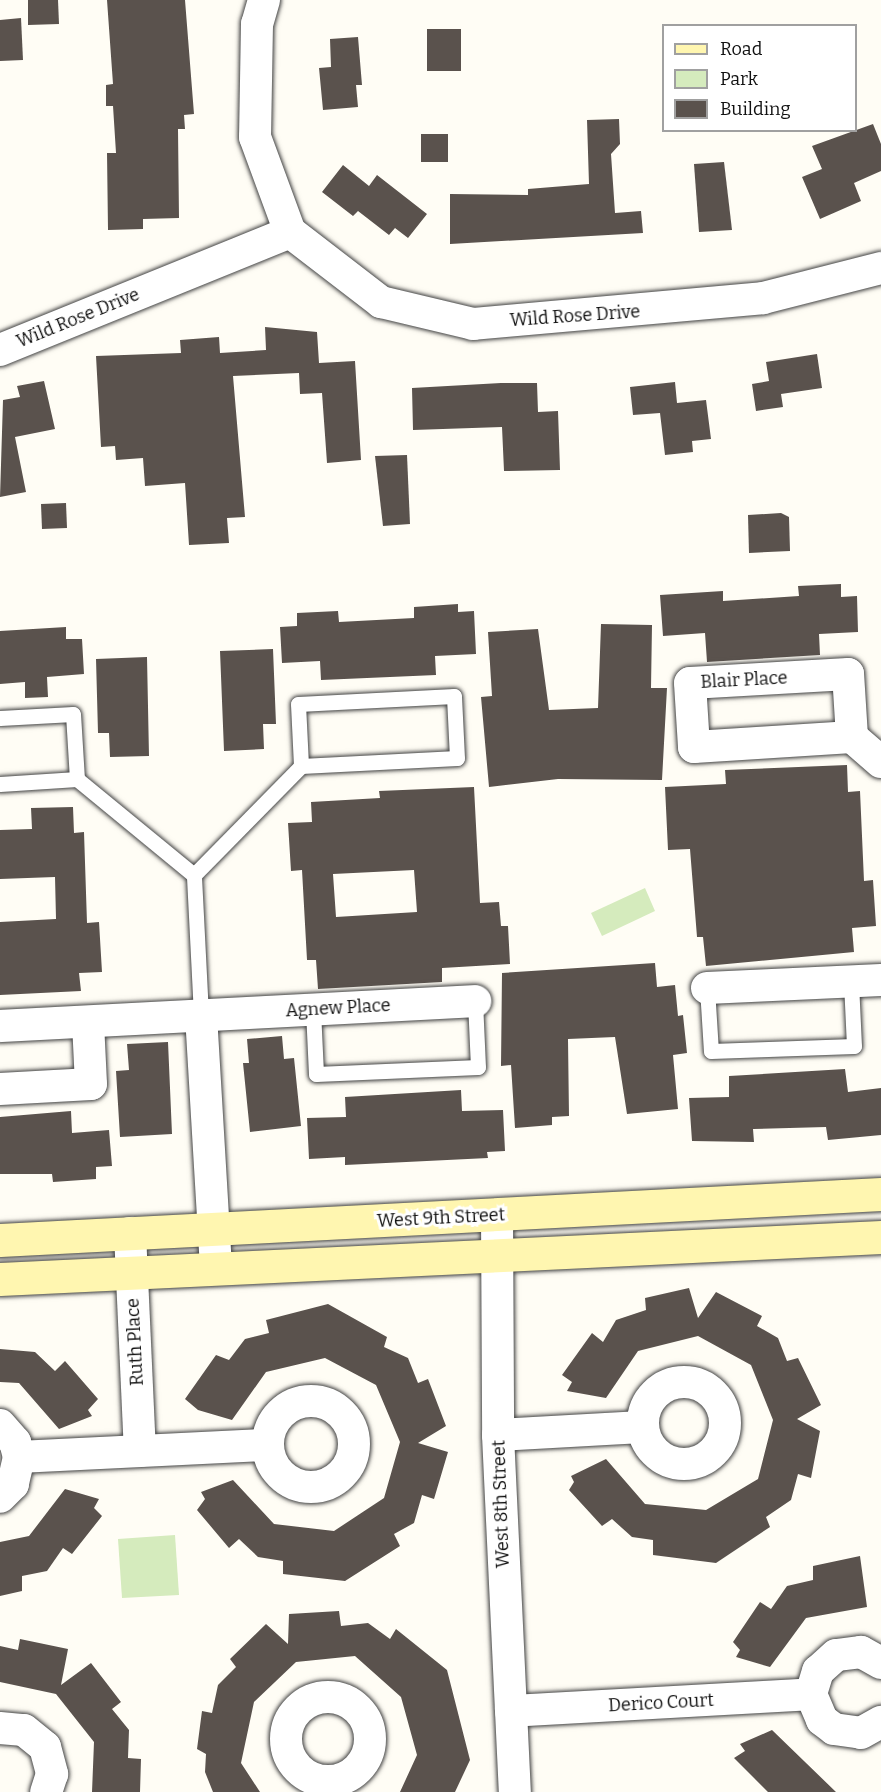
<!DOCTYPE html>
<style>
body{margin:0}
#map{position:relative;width:881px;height:1792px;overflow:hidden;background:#fffdf5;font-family:Bitter,serif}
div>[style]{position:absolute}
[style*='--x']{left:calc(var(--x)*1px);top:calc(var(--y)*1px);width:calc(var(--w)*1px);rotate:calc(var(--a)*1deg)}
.green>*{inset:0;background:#d5ebbd}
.building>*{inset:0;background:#5a524d}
.roads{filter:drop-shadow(0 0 2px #444) drop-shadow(0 0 2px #444)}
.lane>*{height:15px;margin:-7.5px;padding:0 7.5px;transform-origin:7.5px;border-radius:7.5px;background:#fff}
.street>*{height:32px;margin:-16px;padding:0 16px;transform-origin:16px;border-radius:16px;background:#fff}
.street>.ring{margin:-16px;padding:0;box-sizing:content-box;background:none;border:32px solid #fff;border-radius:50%}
.secondary>*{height:33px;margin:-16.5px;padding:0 16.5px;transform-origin:16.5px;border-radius:16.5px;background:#fff6b0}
span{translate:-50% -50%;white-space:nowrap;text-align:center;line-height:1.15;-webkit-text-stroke:6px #fff;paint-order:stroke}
.street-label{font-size:18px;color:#111}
.legend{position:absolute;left:662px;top:24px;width:195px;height:108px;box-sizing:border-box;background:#fff;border:2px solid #a0a0a0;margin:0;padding:8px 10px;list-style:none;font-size:18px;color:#111}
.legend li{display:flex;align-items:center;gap:12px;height:30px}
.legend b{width:30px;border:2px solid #a0a0a0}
</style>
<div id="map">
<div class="green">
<i style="clip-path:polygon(645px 888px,655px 911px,602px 936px,591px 913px)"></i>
<i style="clip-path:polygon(175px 1535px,179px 1595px,122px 1598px,118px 1539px)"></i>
</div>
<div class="building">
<i style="clip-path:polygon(28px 0,58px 0,59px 24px,28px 25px)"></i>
<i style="clip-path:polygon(107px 0,185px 0,194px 114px,184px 115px,185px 129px,178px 129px,179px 218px,143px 219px,143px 229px,108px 230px,107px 153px,116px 153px,113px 106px,106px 106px,106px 85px,113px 84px)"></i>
<i style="clip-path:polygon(21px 18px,23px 60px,0 61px,0 20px)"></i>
<i style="clip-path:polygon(427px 29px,461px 29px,461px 71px,427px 71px)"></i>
<i style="clip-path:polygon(358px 37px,362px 85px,356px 85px,358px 107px,323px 110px,319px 68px,331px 67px,330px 39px)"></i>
<i style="clip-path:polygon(619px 119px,620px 144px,611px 154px,615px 213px,641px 211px,643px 233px,450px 244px,450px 194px,528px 195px,528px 189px,589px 184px,587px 120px)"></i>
<i style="clip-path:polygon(873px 124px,881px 144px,881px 171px,854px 183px,861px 201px,820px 219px,802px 177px,822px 169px,812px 146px)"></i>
<i style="clip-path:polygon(421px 134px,448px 134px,448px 162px,421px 162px)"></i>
<i style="clip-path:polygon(724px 162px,732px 230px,699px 232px,694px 164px)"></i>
<i style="clip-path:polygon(343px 165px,369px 186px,377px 175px,427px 214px,408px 238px,395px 228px,389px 235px,358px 211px,353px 216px,322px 192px)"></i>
<i style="clip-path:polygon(265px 327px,317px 332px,319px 363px,355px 361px,361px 460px,327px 463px,322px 393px,300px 394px,299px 373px,233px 376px,245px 517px,227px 518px,229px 543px,189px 545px,185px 483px,145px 486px,143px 458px,116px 460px,115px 446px,101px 447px,96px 356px,181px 353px,180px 340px,219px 337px,220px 353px,266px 350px)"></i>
<i style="clip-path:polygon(817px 354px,822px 388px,781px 394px,783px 407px,756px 411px,752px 384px,769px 381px,766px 362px)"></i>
<i style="clip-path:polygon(44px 381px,55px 429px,15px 437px,26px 492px,0 497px,3px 400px,20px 397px,17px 386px)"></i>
<i style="clip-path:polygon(675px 382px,677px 403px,706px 400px,711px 439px,692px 441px,693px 452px,665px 455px,660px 413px,633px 415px,630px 387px)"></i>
<i style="clip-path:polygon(501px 383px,537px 383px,538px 412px,558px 411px,560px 470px,504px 471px,502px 427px,413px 430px,412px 388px)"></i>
<i style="clip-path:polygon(407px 455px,410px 524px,383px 526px,375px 456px)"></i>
<i style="clip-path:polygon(66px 503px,67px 528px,42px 529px,41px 504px)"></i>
<i style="clip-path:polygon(781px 513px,789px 517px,790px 551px,749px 553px,748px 515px)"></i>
<i style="clip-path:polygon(841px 584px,841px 597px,857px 596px,858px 632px,819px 634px,820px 655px,707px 662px,705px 633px,663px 636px,660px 595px,723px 591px,723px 601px,799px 596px,798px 586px)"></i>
<i style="clip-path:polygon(458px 604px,458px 612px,474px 611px,476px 654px,435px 656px,436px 675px,321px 680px,320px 661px,282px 663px,280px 627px,297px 626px,297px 613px,338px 611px,339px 622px,414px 618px,414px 607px)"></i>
<i style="clip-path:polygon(601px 624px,652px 625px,651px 688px,667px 688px,662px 780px,558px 779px,489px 787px,481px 697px,492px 696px,488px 632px,538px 629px,549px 710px,598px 708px)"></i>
<i style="clip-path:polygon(66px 627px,66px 639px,82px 639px,84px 674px,47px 677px,48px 697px,25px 698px,25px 682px,0 684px,0 631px)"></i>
<i style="clip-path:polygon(273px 649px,276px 724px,263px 724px,264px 749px,224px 751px,220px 651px)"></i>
<i style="clip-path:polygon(147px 657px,149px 756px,110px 757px,109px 733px,98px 733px,96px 659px)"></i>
<i style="clip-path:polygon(847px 765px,848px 792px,860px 791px,864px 881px,873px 880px,876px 926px,852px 928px,854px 952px,706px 966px,703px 937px,697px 937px,690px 849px,668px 850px,665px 787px,726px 784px,725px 770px)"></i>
<i style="clip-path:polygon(evenodd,474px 787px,480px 903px,499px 902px,501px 926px,508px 926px,510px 964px,442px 968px,442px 982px,318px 989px,316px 960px,307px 960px,302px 870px,291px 871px,288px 823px,312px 822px,311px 802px,380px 798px,379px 791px,474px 787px,414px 870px,417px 912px,336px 917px,333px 874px,414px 870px)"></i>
<i style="clip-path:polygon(73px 807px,74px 833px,84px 832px,87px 923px,99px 922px,102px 972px,79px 973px,81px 991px,0 995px,0 922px,56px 919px,55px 877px,0 879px,0 830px,32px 829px,31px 808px)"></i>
<i style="clip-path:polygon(655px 963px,657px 987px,675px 985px,678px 1016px,683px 1015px,687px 1053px,673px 1055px,678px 1109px,627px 1114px,615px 1037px,568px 1039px,569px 1116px,552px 1117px,552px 1125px,515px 1128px,511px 1065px,501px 1066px,502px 973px)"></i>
<i style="clip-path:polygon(282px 1036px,284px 1059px,294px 1058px,301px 1126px,250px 1132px,243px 1063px,249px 1063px,247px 1039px)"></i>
<i style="clip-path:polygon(168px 1042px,172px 1134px,120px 1137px,116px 1071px,129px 1070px,127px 1044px)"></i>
<i style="clip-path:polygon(845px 1069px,848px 1092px,881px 1088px,881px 1135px,828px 1140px,826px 1127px,753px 1129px,754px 1142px,692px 1141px,689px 1098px,729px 1097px,729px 1076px)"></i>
<i style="clip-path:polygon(461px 1090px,462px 1111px,503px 1110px,505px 1151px,487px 1152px,488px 1158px,345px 1165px,345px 1157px,309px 1159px,307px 1118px,346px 1117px,345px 1097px)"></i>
<i style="clip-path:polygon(71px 1111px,72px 1133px,109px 1130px,112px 1166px,96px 1167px,96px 1179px,53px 1182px,52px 1174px,0 1174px,0 1117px)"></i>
<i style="clip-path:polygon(689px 1288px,698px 1318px,716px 1292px,762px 1316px,757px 1326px,778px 1338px,787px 1361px,798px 1358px,821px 1405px,797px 1419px,820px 1431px,811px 1478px,798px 1474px,791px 1500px,766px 1517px,770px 1527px,716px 1563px,653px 1555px,653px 1540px,632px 1537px,612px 1519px,602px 1526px,569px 1490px,574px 1482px,571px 1476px,606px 1459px,645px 1504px,706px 1510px,758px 1479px,773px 1420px,751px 1365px,698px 1336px,638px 1351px,606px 1398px,567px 1391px,572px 1382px,562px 1375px,592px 1333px,603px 1342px,616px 1320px,646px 1310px,645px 1298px)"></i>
<i style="clip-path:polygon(328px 1304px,387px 1337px,384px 1347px,408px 1358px,418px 1383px,428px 1379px,446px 1426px,418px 1443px,448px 1452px,434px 1499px,422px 1495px,414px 1523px,394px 1534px,400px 1546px,345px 1581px,283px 1574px,283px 1561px,258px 1557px,239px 1539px,229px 1548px,197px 1510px,205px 1499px,201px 1492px,233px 1480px,274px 1524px,334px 1531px,384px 1498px,400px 1442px,376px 1385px,325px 1358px,266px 1372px,232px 1420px,198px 1410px,185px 1399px,216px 1355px,229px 1360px,245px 1339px,269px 1333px,266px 1320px)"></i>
<i style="clip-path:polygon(0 1349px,35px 1352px,55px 1371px,65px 1361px,98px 1399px,88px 1410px,92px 1416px,59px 1429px,19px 1383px,0 1382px)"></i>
<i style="clip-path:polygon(65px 1489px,99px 1499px,94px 1508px,102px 1516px,72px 1554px,63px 1548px,47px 1571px,22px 1576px,22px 1591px,0 1596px,0 1542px,29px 1536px)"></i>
<i style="clip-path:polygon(860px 1556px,867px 1607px,806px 1618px,770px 1667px,736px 1657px,740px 1650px,733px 1642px,760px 1602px,771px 1609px,787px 1586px,813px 1580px,813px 1566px)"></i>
<i style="clip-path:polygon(339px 1611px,341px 1626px,368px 1623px,390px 1639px,396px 1629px,447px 1670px,470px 1760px,455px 1792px,400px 1792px,417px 1755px,401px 1697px,355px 1656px,296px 1662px,254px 1702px,241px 1763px,260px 1792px,213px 1792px,205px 1772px,206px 1754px,197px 1749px,202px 1711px,212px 1713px,218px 1685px,236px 1667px,230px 1659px,266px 1624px,288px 1644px,289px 1614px)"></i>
<i style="clip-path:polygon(20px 1639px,68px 1649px,61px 1685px,91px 1663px,121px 1702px,112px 1709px,129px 1730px,128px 1758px,141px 1759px,140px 1792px,92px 1792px,94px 1742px,56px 1694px,0 1682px,0 1646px,18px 1650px)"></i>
<i style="clip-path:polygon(772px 1730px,836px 1792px,768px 1792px,734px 1758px,745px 1751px,740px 1744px)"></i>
</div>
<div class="roads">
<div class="lane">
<i style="--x:0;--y:718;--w:73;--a:-3.1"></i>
<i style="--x:73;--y:714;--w:65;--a:86.5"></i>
<i style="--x:0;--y:784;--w:77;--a:-3.7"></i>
<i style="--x:77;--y:779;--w:151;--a:39.4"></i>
<i style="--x:707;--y:988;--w:63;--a:86.4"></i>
<i style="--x:711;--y:1051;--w:143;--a:-2"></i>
<i style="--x:854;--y:1046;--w:64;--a:-92.7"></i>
<i style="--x:313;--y:1010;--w:64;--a:87.3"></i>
<i style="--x:316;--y:1074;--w:162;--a:-2.5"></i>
<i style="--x:478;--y:1067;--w:66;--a:-92.6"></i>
<i style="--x:201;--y:1015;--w:140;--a:-92.9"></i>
<i style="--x:194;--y:875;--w:153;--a:-45.5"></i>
<i style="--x:301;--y:766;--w:156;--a:-2.9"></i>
<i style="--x:457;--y:758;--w:62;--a:-92.8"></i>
<i style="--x:454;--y:696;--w:156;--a:177.1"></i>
<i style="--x:298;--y:704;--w:62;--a:87.2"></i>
</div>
<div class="street">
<i style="--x:264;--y:0;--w:25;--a:106"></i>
<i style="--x:257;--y:24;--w:113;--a:91"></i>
<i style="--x:255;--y:137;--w:101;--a:69.8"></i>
<i style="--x:0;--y:350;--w:313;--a:-22.1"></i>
<i style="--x:290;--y:232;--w:115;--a:37.6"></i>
<i style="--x:381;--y:302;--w:95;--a:13.4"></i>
<i style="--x:473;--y:324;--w:291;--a:-5.1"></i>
<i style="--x:763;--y:298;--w:122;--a:-14.3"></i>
<i style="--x:852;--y:737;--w:63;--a:-93.6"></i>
<i style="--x:848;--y:674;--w:158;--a:176.7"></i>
<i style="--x:690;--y:683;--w:64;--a:86.4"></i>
<i style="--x:694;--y:747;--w:158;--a:-3.6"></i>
<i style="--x:852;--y:737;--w:38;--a:41"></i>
<i style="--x:707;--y:988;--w:174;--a:-2.6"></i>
<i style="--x:201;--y:1015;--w:252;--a:86.6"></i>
<i style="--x:0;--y:1026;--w:476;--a:-3"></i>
<i style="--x:0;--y:1089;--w:91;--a:-3.1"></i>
<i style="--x:91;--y:1084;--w:62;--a:-92.8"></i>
<i style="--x:497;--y:1215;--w:220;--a:89.7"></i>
<i style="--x:498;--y:1435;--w:357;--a:87.3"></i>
<i style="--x:130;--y:1233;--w:218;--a:87.4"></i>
<i class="ring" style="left:643px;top:1382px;width:50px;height:50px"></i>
<i class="ring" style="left:268px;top:1401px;width:54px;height:54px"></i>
<i style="--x:0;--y:1425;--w:23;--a:49"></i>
<i style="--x:15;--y:1442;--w:16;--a:75"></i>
<i style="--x:19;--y:1457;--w:28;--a:103"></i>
<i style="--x:13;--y:1484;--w:18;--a:135"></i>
<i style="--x:498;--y:1435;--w:144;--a:-3.2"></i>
<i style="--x:19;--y:1457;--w:249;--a:-2.8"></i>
<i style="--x:881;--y:1663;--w:23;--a:-151"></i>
<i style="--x:861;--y:1652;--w:25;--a:173"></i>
<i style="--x:836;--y:1655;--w:24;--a:138"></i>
<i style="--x:818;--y:1671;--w:24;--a:107"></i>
<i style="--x:811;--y:1694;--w:28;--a:67"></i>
<i style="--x:822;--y:1720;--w:15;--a:37"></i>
<i style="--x:834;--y:1729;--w:27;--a:8"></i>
<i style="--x:861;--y:1733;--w:23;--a:-29"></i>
<i class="ring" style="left:286px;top:1697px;width:52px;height:52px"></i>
<i style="--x:511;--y:1711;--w:300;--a:-3.2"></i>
<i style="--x:0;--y:1728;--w:24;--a:5"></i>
<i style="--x:24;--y:1730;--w:27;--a:39"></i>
<i style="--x:45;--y:1747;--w:28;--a:75"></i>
<i style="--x:52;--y:1774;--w:19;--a:108"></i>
</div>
<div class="secondary">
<i style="--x:0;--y:1240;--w:882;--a:-2.99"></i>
<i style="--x:0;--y:1279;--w:882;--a:-2.73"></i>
</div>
</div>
<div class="street-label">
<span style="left:575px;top:316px;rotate:-4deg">Wild Rose Drive</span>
<span style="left:78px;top:318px;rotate:-22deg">Wild Rose Drive</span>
<span style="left:744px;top:680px;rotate:-3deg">Blair Place</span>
<span style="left:338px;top:1008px;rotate:-3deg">Agnew Place</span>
<span style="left:441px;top:1218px;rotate:-3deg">West 9th Street</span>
<span style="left:135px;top:1342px;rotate:-93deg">Ruth Place</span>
<span style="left:501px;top:1504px;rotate:-92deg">West 8th Street</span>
<span style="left:661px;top:1703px;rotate:-3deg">Derico Court</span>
</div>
<ul class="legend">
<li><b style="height:8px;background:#fff6b0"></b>Road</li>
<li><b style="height:16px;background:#d5ebbd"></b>Park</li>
<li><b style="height:16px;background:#5a524d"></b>Building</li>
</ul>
</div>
